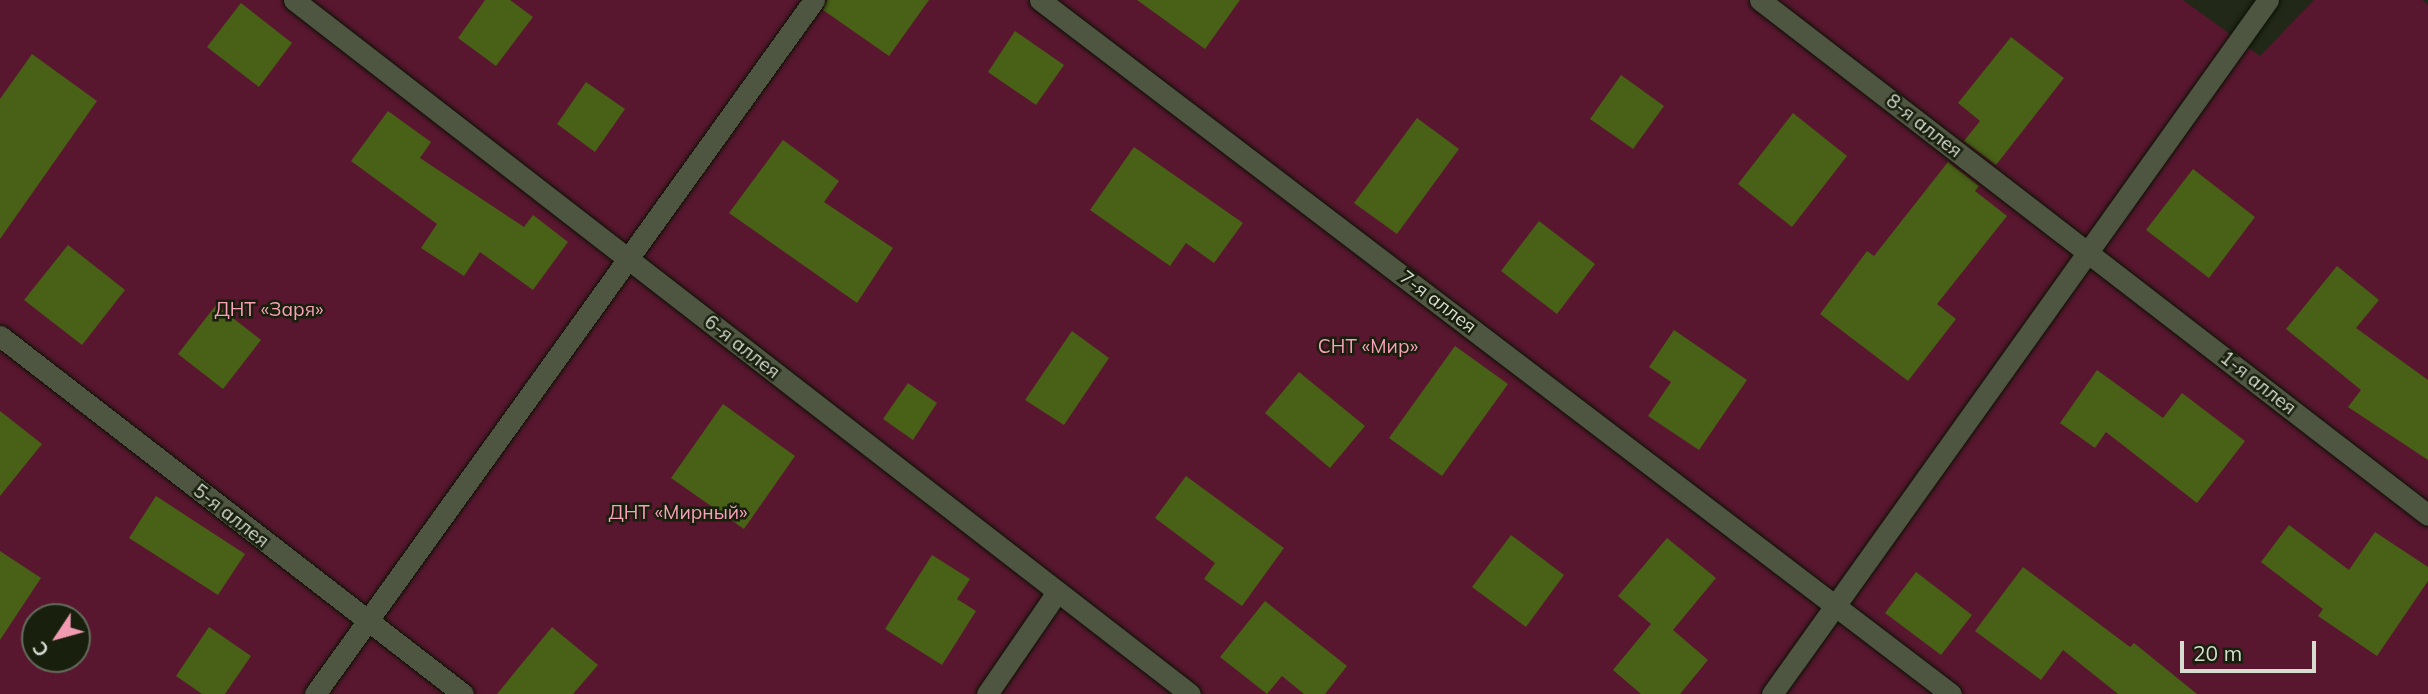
<!DOCTYPE html>
<meta charset="utf-8">
<style>
body{margin:0}
#map{position:relative;width:2428px;height:694px;overflow:hidden;background:#212817;font-family:Mulish,sans-serif}
div>[style]{position:absolute}
[style*='--x']{left:calc(var(--x)*1px);top:calc(var(--y)*1px);width:calc(var(--w)*1px);rotate:calc(var(--a)*1deg)}
.green>*{inset:0;background:#58172f}
.building>*{inset:0;background:#486116}
.roads{filter:drop-shadow(0 0 2px #0b1103) drop-shadow(0 0 2px #0b1103)}
.minor>*{height:21px;margin:-10.5px;padding:0 10.5px;transform-origin:10.5px;border-radius:10.5px;background:#4e5642}
span{translate:-50% -50%;white-space:nowrap;text-align:center;line-height:1.15;-webkit-text-stroke:5px #181f0d;paint-order:stroke}
.street-label{font-size:19px;color:#d7dcd1}
.park-label{font-size:19px;color:#f8a1b8}
.north{position:absolute;left:21px;top:603px;width:70px;height:70px;box-sizing:border-box;background:#181f0d;border:2px solid #646b5b;border-radius:50%;rotate:234deg;font-size:19px;font-weight:700;line-height:28px;text-align:center;color:#d7dcd1}
.north::after{content:'';display:block;margin:auto;width:24px;height:32px;background:#f19ab1;clip-path:polygon(50% 0,100% 100%,50% 72%,0 100%)}
.scale{position:absolute;left:2180px;top:641px;width:136px;height:32px;box-sizing:border-box;border:4px solid #d7dcd1;border-top:0;padding-left:9px;font-size:21px;line-height:24px;white-space:nowrap;color:#d7dcd1;-webkit-text-stroke:5px #181f0d;paint-order:stroke}
</style>
<div id="map">
<div class="green">
<i style="clip-path:polygon(evenodd,0 0,2183px 0,2260px 56px,2314px 0,2422px 0,2428px 5px,2428px 694px,0 694px,0 0,35px 617px,77px 617px,77px 659px,35px 659px,35px 617px)"></i>
</div>
<div class="building">
<i style="clip-path:polygon(485px 0,510px 0,533px 17px,496px 66px,458px 38px)"></i>
<i style="clip-path:polygon(827px 0,929px 0,889px 56px,823px 10px)"></i>
<i style="clip-path:polygon(1137px 0,1240px 0,1205px 49px)"></i>
<i style="clip-path:polygon(241px 3px,292px 43px,259px 87px,207px 47px)"></i>
<i style="clip-path:polygon(1015px 31px,1064px 65px,1036px 105px,988px 72px)"></i>
<i style="clip-path:polygon(2011px 37px,2064px 78px,1996px 165px,1964px 141px,1980px 121px,1958px 103px)"></i>
<i style="clip-path:polygon(32px 54px,97px 101px,0 239px,0 99px)"></i>
<i style="clip-path:polygon(1621px 75px,1664px 106px,1633px 149px,1590px 119px)"></i>
<i style="clip-path:polygon(586px 82px,625px 109px,595px 152px,557px 124px)"></i>
<i style="clip-path:polygon(388px 111px,431px 142px,420px 158px,524px 227px,533px 215px,568px 242px,533px 290px,480px 252px,464px 276px,421px 248px,437px 224px,351px 161px)"></i>
<i style="clip-path:polygon(1793px 113px,1847px 156px,1792px 227px,1738px 184px)"></i>
<i style="clip-path:polygon(1417px 118px,1459px 149px,1397px 234px,1354px 203px)"></i>
<i style="clip-path:polygon(783px 140px,839px 181px,824px 202px,893px 248px,857px 303px,729px 213px)"></i>
<i style="clip-path:polygon(1134px 147px,1243px 223px,1214px 263px,1186px 243px,1170px 266px,1090px 210px)"></i>
<i style="clip-path:polygon(1948px 162px,1979px 186px,1975px 191px,2007px 216px,1937px 304px,1956px 319px,1908px 381px,1820px 314px,1867px 251px,1874px 256px)"></i>
<i style="clip-path:polygon(2193px 169px,2255px 217px,2209px 278px,2146px 230px)"></i>
<i style="clip-path:polygon(1539px 221px,1595px 264px,1557px 314px,1501px 271px)"></i>
<i style="clip-path:polygon(68px 245px,125px 290px,82px 345px,24px 300px)"></i>
<i style="clip-path:polygon(2337px 266px,2379px 300px,2356px 328px,2428px 380px,2428px 460px,2348px 407px,2361px 390px,2286px 329px)"></i>
<i style="clip-path:polygon(216px 305px,261px 340px,223px 389px,178px 354px)"></i>
<i style="clip-path:polygon(1674px 330px,1747px 380px,1699px 450px,1648px 416px,1671px 382px,1649px 367px)"></i>
<i style="clip-path:polygon(1072px 331px,1109px 358px,1064px 425px,1025px 400px)"></i>
<i style="clip-path:polygon(1455px 346px,1508px 384px,1442px 476px,1389px 438px)"></i>
<i style="clip-path:polygon(2097px 370px,2163px 418px,2182px 393px,2245px 441px,2197px 503px,2106px 432px,2095px 448px,2060px 423px)"></i>
<i style="clip-path:polygon(1299px 372px,1365px 426px,1330px 468px,1265px 413px)"></i>
<i style="clip-path:polygon(908px 383px,937px 403px,913px 440px,883px 419px)"></i>
<i style="clip-path:polygon(723px 404px,795px 456px,744px 529px,671px 478px)"></i>
<i style="clip-path:polygon(0 411px,42px 444px,0 496px)"></i>
<i style="clip-path:polygon(1186px 476px,1284px 548px,1242px 606px,1204px 579px,1215px 563px,1155px 518px)"></i>
<i style="clip-path:polygon(156px 496px,245px 554px,218px 595px,129px 538px)"></i>
<i style="clip-path:polygon(2289px 525px,2349px 570px,2375px 532px,2428px 567px,2428px 581px,2377px 656px,2318px 616px,2323px 609px,2261px 562px)"></i>
<i style="clip-path:polygon(1511px 535px,1564px 575px,1526px 627px,1472px 587px)"></i>
<i style="clip-path:polygon(1667px 538px,1716px 578px,1673px 630px,1708px 660px,1680px 694px,1641px 694px,1613px 670px,1651px 624px,1618px 596px)"></i>
<i style="clip-path:polygon(0 551px,41px 578px,0 640px)"></i>
<i style="clip-path:polygon(932px 555px,970px 579px,957px 599px,976px 611px,942px 665px,885px 629px)"></i>
<i style="clip-path:polygon(2023px 567px,2130px 647px,2134px 643px,2197px 694px,2118px 694px,2063px 650px,2041px 680px,1975px 631px)"></i>
<i style="clip-path:polygon(1916px 572px,1972px 615px,1941px 655px,1885px 613px)"></i>
<i style="clip-path:polygon(1265px 601px,1347px 666px,1325px 694px,1304px 694px,1282px 676px,1267px 694px,1220px 657px)"></i>
<i style="clip-path:polygon(209px 627px,251px 656px,225px 694px,202px 694px,176px 676px)"></i>
<i style="clip-path:polygon(552px 627px,598px 665px,573px 694px,497px 694px)"></i>
</div>
<div class="roads">
<div class="minor">
<i style="--x:294;--y:0;--w:1133;--a:37.76"></i>
<i style="--x:1040;--y:0;--w:1145;--a:37.3"></i>
<i style="--x:1760;--y:0;--w:843;--a:37.63"></i>
<i style="--x:0;--y:336;--w:585;--a:37.71"></i>
<i style="--x:315;--y:694;--w:855;--a:-54.28"></i>
<i style="--x:987;--y:694;--w:124;--a:-55.5"></i>
<i style="--x:1772;--y:694;--w:853;--a:-54.45"></i>
</div>
</div>
<div class="street-label">
<span style="left:1924px;top:126px;rotate:38deg">8-я аллея</span>
<span style="left:1438px;top:302px;rotate:37deg">7-я аллея</span>
<span style="left:742px;top:347px;rotate:38deg">6-я аллея</span>
<span style="left:2258px;top:383px;rotate:38deg">1-я аллея</span>
<span style="left:231px;top:516px;rotate:38deg">5-я аллея</span>
</div>
<div class="park-label">
<span style="left:269px;top:310px">ДНТ «Заря»</span>
<span style="left:1368px;top:347px">СНТ «Мир»</span>
<span style="left:678px;top:513px">ДНТ «Мирный»</span>
</div>
<div class="north">С</div>
<div class="scale">20 m</div>
</div>
